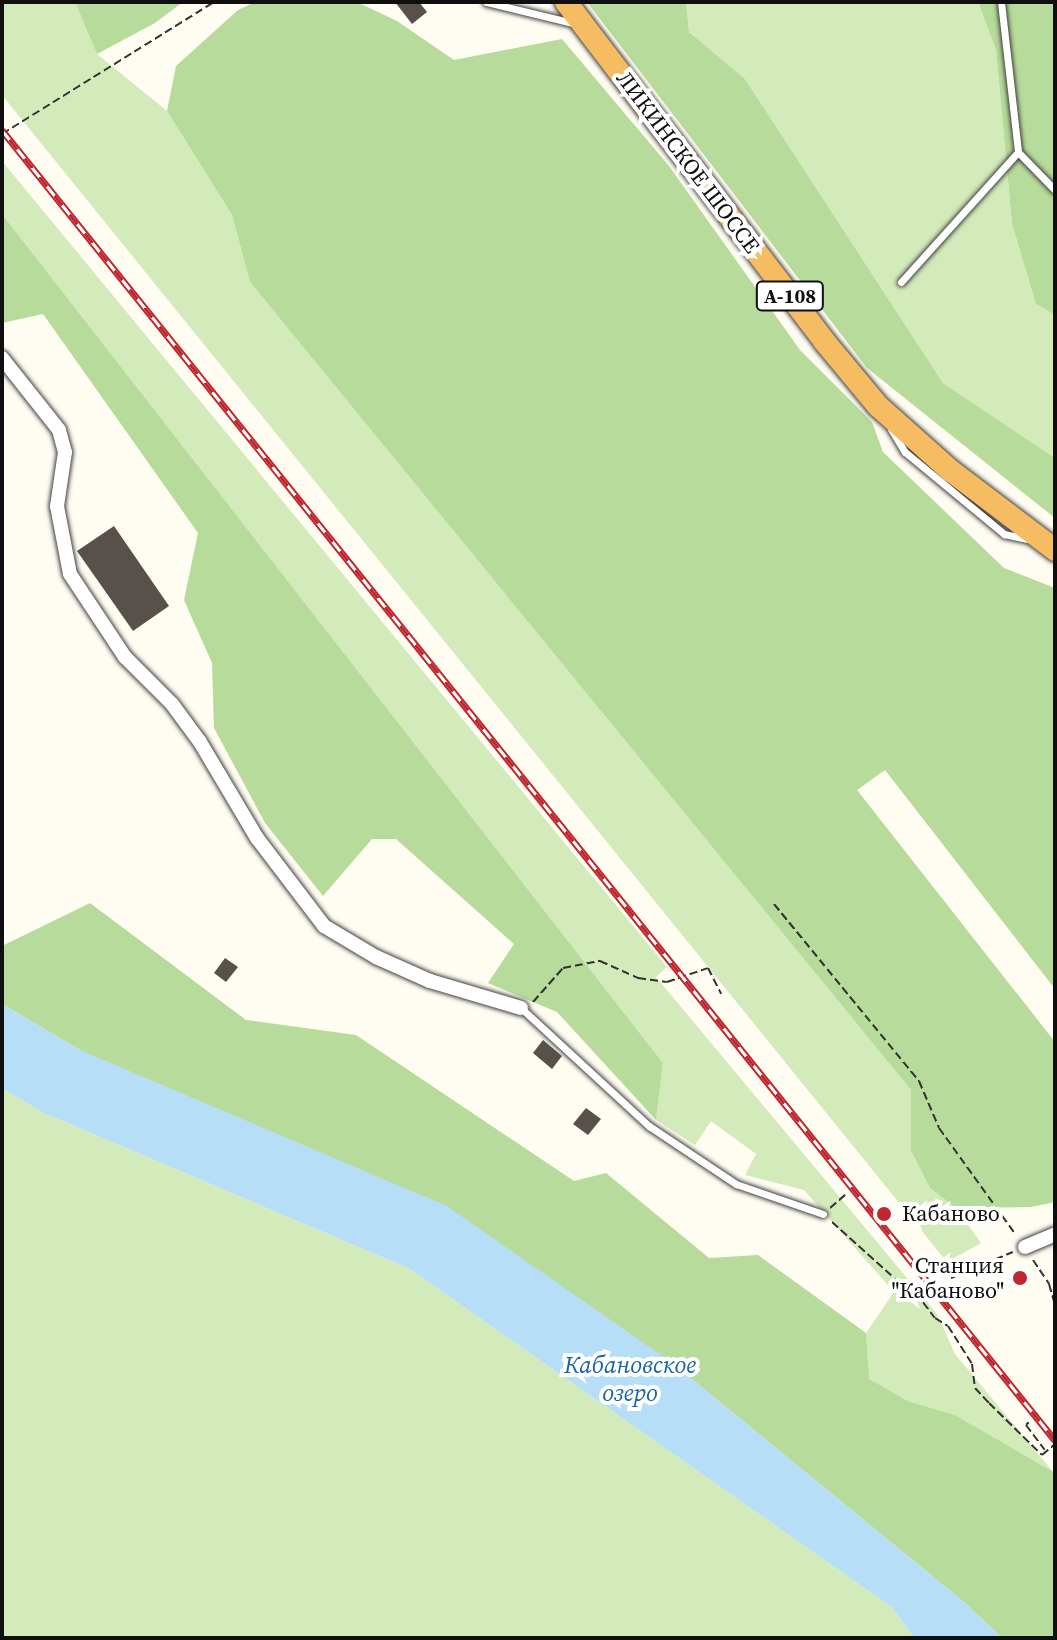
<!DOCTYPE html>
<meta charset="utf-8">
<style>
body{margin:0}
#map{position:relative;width:1057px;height:1640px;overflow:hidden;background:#fffcf1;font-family:"Source Serif 4",serif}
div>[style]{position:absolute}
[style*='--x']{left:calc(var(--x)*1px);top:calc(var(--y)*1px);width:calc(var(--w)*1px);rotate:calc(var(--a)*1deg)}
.green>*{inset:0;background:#d3eaba}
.forest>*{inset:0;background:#b7db9a}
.water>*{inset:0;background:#b6def6}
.building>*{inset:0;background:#58504b}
.path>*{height:2px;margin-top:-1px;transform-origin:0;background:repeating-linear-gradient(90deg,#313131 0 8px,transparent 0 12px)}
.roads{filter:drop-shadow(0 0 2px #424242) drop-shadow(0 0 2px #424242)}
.service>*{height:7px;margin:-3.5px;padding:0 3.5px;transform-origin:3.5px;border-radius:3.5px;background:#fff}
.minor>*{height:14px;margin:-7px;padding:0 7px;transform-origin:7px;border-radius:7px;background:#fff}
.trunk>*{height:22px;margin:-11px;padding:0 11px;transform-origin:11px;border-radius:11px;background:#f6bc61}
.rail>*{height:7px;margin-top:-3.5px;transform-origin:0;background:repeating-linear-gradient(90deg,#fff 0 12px,#c0262d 0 24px);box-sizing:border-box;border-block:2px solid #c0262d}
.dots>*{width:22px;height:22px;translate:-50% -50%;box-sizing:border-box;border:4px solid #fff;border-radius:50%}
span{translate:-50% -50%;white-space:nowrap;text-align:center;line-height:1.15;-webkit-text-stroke:8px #fff;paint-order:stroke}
.shield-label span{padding:2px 6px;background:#fff;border:2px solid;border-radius:6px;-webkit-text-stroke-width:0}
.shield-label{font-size:20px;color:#0f0f0f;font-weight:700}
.street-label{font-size:22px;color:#0f0f0f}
.poi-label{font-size:22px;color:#0f0f0f}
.left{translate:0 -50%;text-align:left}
.right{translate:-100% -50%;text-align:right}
.water-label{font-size:24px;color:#1765a2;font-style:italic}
.frame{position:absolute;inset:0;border:4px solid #0f0f0f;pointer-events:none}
</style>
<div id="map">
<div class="green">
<i style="clip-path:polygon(2px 2px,75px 2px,97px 54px,167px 111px,232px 215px,250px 282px,911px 1090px,911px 1151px,930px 1188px,956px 1208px,981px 1243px,947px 1262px,2px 95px)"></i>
<i style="clip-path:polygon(686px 2px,978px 2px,996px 50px,1012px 224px,1036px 304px,1055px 315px,1055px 458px,943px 383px,745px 79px,689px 32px)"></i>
<i style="clip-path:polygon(2px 161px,667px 967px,656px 977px,937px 1314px,955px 1354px,1054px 1473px,955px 1415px,908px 1401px,868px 1379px,866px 1333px,894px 1292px,804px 1190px,745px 1175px,756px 1154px,711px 1121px,695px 1145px,656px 1120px,663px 1063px,2px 214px)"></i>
<i style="clip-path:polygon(2px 1088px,42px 1112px,410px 1269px,893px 1608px,914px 1638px,2px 1638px)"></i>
</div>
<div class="forest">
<i style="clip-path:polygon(75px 2px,183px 2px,155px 23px,97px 54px)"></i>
<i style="clip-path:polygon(255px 2px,357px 2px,397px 21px,454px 60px,562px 39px,669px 166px,800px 350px,872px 422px,883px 452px,1004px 568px,1055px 588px,1055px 989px,885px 770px,857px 790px,1055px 1042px,1055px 1202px,1031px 1207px,956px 1208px,930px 1188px,911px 1151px,911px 1090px,250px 282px,232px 215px,167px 111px,176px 66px,238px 10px)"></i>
<i style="clip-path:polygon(587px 2px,686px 2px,689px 32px,745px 79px,943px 383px,1055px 458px,1055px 518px,867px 368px)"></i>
<i style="clip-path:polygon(978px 2px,1055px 2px,1055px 315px,1036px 304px,1012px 224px,996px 50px)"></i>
<i style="clip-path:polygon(2px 214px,663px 1063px,656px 1120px,557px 1012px,488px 983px,514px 944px,396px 839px,372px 839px,323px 896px,265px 823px,214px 728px,212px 663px,184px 600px,198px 533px,43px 314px,2px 323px)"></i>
<i style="clip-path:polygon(90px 903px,246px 1020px,356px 1035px,574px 1181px,606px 1173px,709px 1258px,758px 1255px,866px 1333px,869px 1379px,908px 1401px,955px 1415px,1055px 1473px,1055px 1638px,1002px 1638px,965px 1603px,671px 1362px,80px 1050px,2px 1004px,2px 946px)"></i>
</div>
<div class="water">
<i style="clip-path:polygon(2px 1004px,80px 1050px,447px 1206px,671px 1362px,965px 1603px,1002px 1638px,914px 1638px,893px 1608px,410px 1269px,42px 1112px,2px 1088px)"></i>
</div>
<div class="building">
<i style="clip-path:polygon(395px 2px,419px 2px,427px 12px,412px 24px)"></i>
<i style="clip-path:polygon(114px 526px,169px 606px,133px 631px,77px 551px)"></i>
<i style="clip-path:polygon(225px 958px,238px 967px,226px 982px,214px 973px)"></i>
<i style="clip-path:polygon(543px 1040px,562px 1056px,552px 1069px,533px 1053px)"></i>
<i style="clip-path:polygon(586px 1108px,601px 1119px,588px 1135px,573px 1124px)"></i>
</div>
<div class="path">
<i style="--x:2;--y:134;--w:250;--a:-31.9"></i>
<i style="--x:774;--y:904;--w:229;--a:50.7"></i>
<i style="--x:919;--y:1081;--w:51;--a:66.9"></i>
<i style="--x:939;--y:1128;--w:132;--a:54.3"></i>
<i style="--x:533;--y:1002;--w:45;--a:-48.6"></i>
<i style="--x:563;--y:968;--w:38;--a:-11"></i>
<i style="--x:600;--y:961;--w:42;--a:24.1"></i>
<i style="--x:638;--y:978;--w:29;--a:8"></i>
<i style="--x:667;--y:982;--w:43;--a:-18.9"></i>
<i style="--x:708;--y:968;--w:29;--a:63"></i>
<i style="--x:830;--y:1208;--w:20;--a:-41"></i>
<i style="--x:832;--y:1222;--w:96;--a:42"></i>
<i style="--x:903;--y:1286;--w:15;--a:28"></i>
<i style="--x:916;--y:1293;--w:31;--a:53"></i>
<i style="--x:935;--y:1318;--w:15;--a:32"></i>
<i style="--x:948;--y:1326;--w:45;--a:57.7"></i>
<i style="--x:972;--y:1364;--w:24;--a:83"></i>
<i style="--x:975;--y:1388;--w:21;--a:47"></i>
<i style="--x:989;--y:1403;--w:74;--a:44.5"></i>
<i style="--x:1042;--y:1455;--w:17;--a:-40"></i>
<i style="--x:1033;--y:1260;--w:29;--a:56"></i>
<i style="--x:1049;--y:1284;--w:22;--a:74"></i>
<i style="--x:951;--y:1278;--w:67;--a:-22.8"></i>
<i style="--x:1029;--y:1422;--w:4;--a:135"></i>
<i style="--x:1026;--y:1425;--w:31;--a:53"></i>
</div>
<div class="roads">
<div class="service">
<i style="--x:486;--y:2;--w:89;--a:13.6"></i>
<i style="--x:1001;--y:2;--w:151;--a:83.5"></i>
<i style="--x:901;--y:282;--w:175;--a:-48"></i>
<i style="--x:1018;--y:152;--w:53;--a:45.8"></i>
<i style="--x:891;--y:429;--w:27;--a:59"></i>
<i style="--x:905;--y:452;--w:129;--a:39.6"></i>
<i style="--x:1004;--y:534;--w:24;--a:12"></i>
<i style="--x:521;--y:1008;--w:174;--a:42.7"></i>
<i style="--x:649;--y:1126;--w:105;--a:33.7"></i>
<i style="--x:736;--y:1184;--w:92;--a:19"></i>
</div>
<div class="minor">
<i style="--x:2;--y:358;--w:92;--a:51.6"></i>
<i style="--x:59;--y:430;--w:23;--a:75"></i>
<i style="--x:65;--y:452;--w:55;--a:98.4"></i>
<i style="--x:57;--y:506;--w:69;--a:79.2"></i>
<i style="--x:70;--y:574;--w:100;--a:56.5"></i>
<i style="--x:125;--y:657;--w:66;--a:45"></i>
<i style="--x:172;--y:704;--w:47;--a:53.6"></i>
<i style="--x:200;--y:742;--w:112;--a:59.3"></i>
<i style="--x:257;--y:838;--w:111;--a:52.7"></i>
<i style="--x:324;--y:926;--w:61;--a:30.8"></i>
<i style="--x:376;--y:957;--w:59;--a:24"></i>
<i style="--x:430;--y:981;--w:95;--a:16.5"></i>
<i style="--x:1025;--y:1247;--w:33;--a:-23"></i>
</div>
<div class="trunk">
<i style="--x:566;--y:2;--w:426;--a:52.7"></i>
<i style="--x:824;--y:341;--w:85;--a:50.3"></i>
<i style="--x:878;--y:406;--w:98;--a:41.7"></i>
<i style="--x:951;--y:471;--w:131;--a:37.2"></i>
</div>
</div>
<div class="rail">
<i style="--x:2;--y:130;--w:1681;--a:51.21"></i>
</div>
<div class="dots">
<i style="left:884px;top:1214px;background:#c0262d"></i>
<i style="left:1020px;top:1278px;background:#c0262d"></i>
</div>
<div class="shield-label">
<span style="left:790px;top:296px">А-108</span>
</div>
<div class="street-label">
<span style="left:688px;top:162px;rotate:53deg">ЛИКИНСКОЕ ШОССЕ</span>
</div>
<div class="poi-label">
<span class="left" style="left:902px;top:1214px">Кабаново</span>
<span class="right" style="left:1004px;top:1278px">Станция<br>"Кабаново"</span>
</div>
<div class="water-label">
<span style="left:630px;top:1379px">Кабановское<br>озеро</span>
</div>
<div class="frame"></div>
</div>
